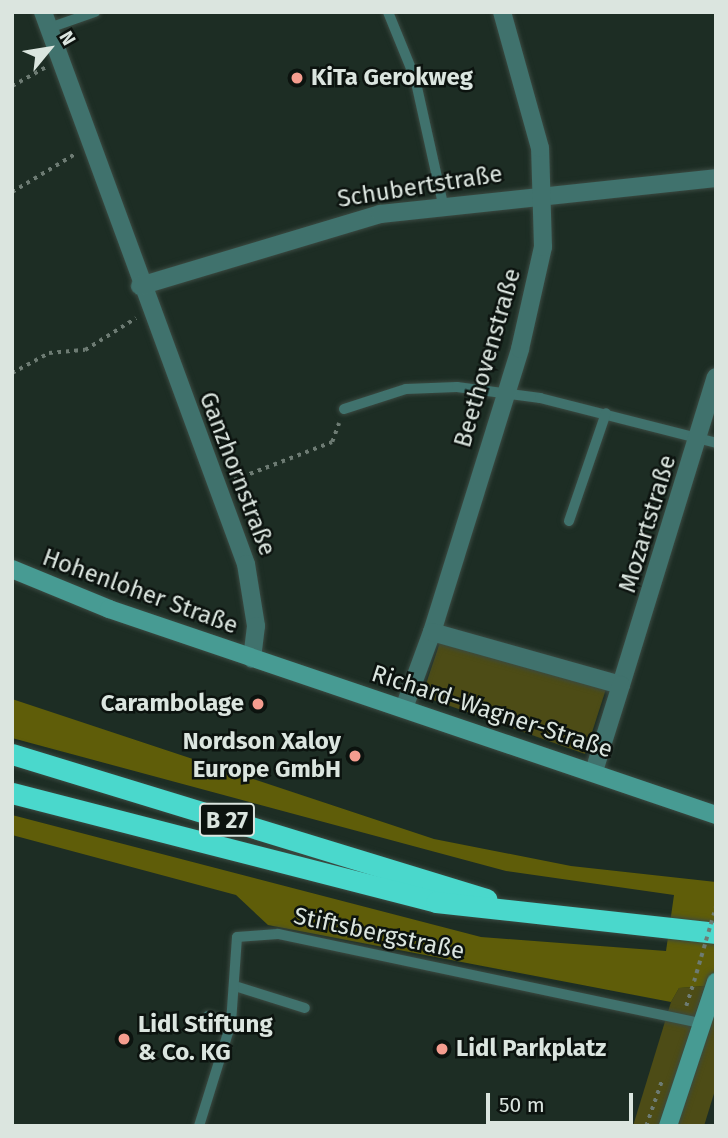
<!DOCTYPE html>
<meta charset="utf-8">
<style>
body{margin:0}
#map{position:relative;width:728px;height:1138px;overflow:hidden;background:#1d2d24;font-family:"Fira Sans",sans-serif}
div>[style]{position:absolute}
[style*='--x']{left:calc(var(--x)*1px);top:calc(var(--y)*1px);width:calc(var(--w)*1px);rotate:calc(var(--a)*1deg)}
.green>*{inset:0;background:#4d4c16}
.forest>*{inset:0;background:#5f5d09}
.path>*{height:3.5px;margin-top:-1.75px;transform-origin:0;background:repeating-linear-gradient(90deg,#6d7b73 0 3.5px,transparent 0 8.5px)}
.roads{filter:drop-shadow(0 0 2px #3b4a42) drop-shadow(0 0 2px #3b4a42)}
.lane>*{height:10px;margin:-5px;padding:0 5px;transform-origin:5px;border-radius:5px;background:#40726d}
.street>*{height:18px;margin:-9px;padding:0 9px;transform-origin:9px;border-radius:9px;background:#40726d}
.secondary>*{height:18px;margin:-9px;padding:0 9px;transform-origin:9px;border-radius:9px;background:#479b93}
.highway>*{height:21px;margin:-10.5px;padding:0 10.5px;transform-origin:10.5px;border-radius:10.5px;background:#4ad8cc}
.path-bridge>*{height:3.5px;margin-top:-1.75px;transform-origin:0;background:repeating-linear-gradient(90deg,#6d7b73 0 3.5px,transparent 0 8.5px)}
.dots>*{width:19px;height:19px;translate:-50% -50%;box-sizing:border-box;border:4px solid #0c130f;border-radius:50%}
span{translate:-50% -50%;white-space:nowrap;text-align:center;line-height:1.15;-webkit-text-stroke:5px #0c130f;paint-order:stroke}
.shield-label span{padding:2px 5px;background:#0c130f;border:2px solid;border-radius:5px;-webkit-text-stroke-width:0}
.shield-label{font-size:23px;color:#dbe5df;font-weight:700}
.poi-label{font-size:24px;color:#dbe5df;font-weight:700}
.left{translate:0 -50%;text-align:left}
.right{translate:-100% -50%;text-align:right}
.street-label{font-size:24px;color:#dbe5df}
.frame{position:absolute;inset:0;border:14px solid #dbe5df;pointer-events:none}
.north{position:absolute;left:14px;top:14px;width:70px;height:70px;-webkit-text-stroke:5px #0c130f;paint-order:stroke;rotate:60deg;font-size:19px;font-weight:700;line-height:28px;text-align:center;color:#dbe5df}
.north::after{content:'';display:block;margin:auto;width:24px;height:32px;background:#dbe5df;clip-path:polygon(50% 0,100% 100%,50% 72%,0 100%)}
.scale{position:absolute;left:486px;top:1093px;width:147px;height:32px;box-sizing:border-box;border:4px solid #dbe5df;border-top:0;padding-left:9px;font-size:21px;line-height:24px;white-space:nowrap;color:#dbe5df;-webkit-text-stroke:5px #0c130f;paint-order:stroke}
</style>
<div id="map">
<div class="green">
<i style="clip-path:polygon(440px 642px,606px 689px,585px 754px,422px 696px)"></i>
<i style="clip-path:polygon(716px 985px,716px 1087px,704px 1126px,633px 1126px,671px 1002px,679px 988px)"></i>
</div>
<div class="forest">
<i style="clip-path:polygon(12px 699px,434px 839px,571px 866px,716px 882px,716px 985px,679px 988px,671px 1002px,268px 925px,236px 895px,12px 835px,12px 815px,481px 937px,666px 951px,674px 895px,506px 871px,12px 738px)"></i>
</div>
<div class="path">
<i style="--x:12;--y:86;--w:39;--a:-29"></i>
<i style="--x:12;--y:192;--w:76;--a:-31"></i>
<i style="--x:12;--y:373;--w:42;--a:-28.4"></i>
<i style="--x:49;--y:353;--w:36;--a:-5"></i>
<i style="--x:85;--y:350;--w:60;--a:-32.1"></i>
<i style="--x:234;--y:480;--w:105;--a:-21.2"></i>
<i style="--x:332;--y:442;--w:20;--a:-70"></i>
<i style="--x:686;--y:1006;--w:26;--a:-72"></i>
<i style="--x:646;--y:1126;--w:49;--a:-70.8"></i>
</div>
<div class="roads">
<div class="lane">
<i style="--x:388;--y:12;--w:71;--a:67.8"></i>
<i style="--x:415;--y:78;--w:129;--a:77.5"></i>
<i style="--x:49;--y:28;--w:49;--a:-19.2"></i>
<i style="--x:344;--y:409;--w:65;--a:-17.9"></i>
<i style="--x:406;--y:389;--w:51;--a:-2.2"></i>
<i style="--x:457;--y:387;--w:84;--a:7.5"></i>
<i style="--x:540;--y:398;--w:182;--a:14.3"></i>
<i style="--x:569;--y:521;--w:114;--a:-71.1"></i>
<i style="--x:238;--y:987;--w:70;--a:17.4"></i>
<i style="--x:208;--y:1016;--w:24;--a:17"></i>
<i style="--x:199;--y:1126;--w:108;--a:-72.7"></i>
<i style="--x:231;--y:1023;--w:86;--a:-86"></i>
<i style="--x:237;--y:937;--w:41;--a:-4.2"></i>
<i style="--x:278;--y:934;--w:433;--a:11.9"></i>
</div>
<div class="street">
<i style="--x:43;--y:12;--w:588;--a:69.81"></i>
<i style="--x:246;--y:564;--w:63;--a:80.8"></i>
<i style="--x:256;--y:626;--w:33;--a:97"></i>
<i style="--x:140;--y:286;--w:251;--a:-16.7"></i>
<i style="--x:380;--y:214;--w:338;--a:-6.1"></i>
<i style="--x:432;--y:632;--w:296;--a:-72.7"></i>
<i style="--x:520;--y:349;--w:105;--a:-77.3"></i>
<i style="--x:543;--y:247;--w:99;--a:-91.7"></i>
<i style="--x:540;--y:148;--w:141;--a:-105.6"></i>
<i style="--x:621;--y:685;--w:322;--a:-72.9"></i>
<i style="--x:404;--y:708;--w:81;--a:-69.8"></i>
<i style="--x:432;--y:632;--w:196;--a:15.7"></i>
<i style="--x:621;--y:685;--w:90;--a:107.4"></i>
</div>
<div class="secondary">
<i style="--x:12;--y:569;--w:105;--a:22.4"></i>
<i style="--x:109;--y:609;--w:641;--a:18.75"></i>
<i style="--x:668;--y:1126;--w:152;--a:-71.6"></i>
</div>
<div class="highway">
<i style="--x:12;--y:754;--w:496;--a:17"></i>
<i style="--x:12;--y:793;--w:438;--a:14.4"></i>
<i style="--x:436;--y:902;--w:282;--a:6.3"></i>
</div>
</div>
<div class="path-bridge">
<i style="--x:694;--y:981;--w:78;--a:-73.7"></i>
</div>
<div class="dots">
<i style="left:297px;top:78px;background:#f59d8f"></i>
<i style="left:258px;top:704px;background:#f59d8f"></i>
<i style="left:355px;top:756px;background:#f59d8f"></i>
<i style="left:124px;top:1039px;background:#f59d8f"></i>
<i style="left:442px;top:1049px;background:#f59d8f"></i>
</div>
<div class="shield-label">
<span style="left:227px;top:820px">B 27</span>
</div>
<div class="poi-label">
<span class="left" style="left:311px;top:78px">KiTa Gerokweg</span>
<span class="right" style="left:244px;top:704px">Carambolage</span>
<span class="right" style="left:341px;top:756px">Nordson Xaloy<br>Europe GmbH</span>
<span class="left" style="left:138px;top:1039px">Lidl Stiftung<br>&amp; Co. KG</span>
<span class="left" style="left:456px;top:1049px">Lidl Parkplatz</span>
</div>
<div class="street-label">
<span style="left:420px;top:187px;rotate:-9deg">Schubertstraße</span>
<span style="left:488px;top:358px;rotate:-74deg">Beethovenstraße</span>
<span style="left:237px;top:474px;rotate:69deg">Ganzhornstraße</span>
<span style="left:648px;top:524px;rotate:-73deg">Mozartstraße</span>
<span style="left:140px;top:592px;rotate:20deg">Hohenloher Straße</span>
<span style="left:492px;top:712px;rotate:18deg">Richard-Wagner-Straße</span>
<span style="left:379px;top:934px;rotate:12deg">Stiftsbergstraße</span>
</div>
<div class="frame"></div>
<div class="north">N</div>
<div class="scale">50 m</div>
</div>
